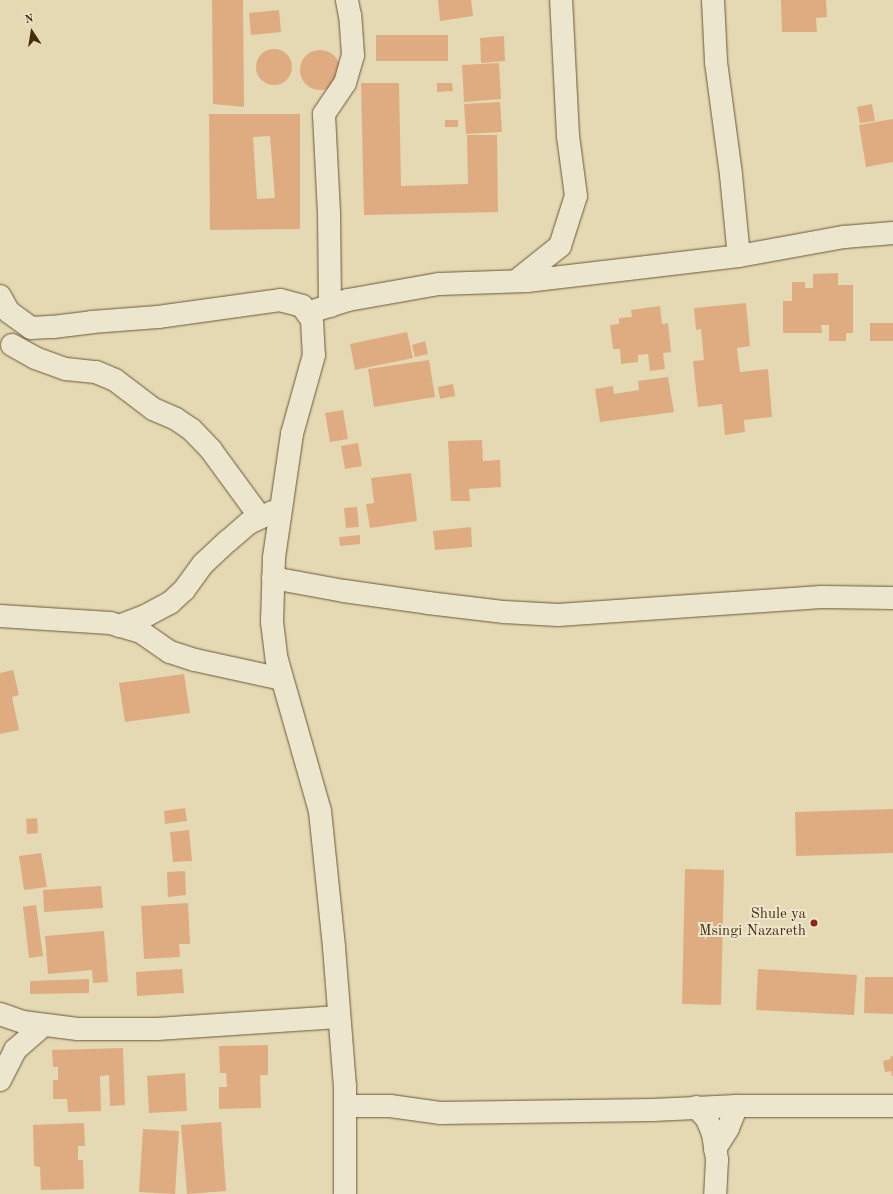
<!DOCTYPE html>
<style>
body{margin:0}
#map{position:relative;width:893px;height:1194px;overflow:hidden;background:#e4d9b3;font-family:"Old Standard TT",serif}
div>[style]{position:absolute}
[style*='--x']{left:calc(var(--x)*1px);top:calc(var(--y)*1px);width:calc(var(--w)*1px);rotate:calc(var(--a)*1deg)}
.building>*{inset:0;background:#dfac81}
.round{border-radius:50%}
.roads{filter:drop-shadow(0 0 1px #6d5736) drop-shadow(0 0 1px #6d5736)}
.minor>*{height:22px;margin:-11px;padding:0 11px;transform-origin:11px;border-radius:11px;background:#ede6ce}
.dots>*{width:11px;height:11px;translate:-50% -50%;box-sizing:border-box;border:2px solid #ede6ce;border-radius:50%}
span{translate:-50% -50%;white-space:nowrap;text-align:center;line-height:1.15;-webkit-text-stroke:4px #ede6ce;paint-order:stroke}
.poi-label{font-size:15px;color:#452c0c}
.right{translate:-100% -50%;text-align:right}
.north{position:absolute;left:12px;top:12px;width:40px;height:40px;-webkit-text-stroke:3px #ede6ce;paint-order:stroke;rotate:348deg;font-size:11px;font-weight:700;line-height:16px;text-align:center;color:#452c0c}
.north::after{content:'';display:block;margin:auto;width:14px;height:18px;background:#452c0c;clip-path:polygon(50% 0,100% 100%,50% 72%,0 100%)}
</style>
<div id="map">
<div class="building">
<i style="clip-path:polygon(212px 0,243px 0,244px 107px,213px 104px)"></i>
<i style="clip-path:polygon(438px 0,471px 0,473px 16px,440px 21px)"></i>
<i style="clip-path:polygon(781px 0,826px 0,827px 17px,816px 18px,817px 32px,782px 32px)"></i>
<i style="clip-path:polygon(279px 10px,281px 32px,251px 35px,249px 13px)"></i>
<i style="clip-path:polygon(376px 35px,448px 35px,448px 61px,376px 61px)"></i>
<i style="clip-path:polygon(504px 36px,505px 61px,481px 63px,480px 38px)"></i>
<i class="round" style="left:256px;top:49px;width:36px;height:36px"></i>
<i class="round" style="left:300px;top:50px;width:40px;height:40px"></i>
<i style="clip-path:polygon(499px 63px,501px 99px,464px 102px,462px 65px)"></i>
<i style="clip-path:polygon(361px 83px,399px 83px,401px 186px,468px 184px,467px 135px,497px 135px,498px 212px,364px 215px)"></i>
<i style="clip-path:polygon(437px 83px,452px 83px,453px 91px,437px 92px)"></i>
<i style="clip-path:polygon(500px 102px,502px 132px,466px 134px,464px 104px)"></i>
<i style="clip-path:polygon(872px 104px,875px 121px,860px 123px,857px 107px)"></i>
<i style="clip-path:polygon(evenodd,209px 114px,300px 114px,300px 229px,210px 230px,209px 114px,270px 136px,275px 198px,257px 199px,253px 137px,270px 136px)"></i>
<i style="clip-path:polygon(893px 119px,893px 162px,866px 167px,859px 125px)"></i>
<i style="clip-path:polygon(445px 120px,458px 120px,458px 127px,445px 127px)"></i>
<i style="clip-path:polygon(838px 273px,838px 285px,853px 285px,853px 333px,846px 333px,846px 341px,829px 341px,829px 325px,821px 325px,822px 333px,783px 333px,783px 301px,792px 301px,792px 282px,805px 282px,805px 288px,813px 288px,813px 274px)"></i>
<i style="clip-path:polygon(746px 303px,750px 346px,737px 348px,740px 372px,768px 369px,772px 417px,744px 420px,745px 432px,725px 435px,722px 404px,698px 407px,693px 361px,704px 360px,701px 329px,696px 330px,694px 308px)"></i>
<i style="clip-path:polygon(660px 306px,662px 324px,668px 323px,671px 352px,663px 353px,665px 369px,650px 371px,648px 354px,638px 355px,638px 362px,621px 364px,620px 349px,613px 349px,610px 325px,619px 324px,619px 318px,632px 317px,631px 310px)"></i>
<i style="clip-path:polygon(870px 323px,893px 323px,893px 341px,870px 341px)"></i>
<i style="clip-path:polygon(407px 332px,413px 358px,355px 370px,350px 344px)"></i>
<i style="clip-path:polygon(425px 341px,428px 354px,415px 357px,412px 345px)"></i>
<i style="clip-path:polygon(429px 360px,435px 397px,374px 407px,368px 369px)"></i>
<i style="clip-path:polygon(668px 377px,674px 412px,600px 422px,595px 389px,613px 386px,614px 394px,639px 390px,638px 381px)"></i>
<i style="clip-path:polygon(453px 384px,455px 396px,440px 399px,438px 387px)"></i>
<i style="clip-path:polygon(343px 410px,348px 439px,330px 442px,325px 413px)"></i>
<i style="clip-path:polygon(482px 440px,483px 461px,500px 460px,501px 487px,469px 489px,470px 501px,451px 501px,448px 441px)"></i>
<i style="clip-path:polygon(358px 443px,362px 466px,345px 469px,341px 446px)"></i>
<i style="clip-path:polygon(411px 473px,417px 521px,370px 528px,366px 504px,374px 503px,371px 478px)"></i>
<i style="clip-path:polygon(357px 507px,359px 527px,346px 528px,344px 508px)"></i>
<i style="clip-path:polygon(471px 527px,472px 547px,435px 550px,433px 531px)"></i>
<i style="clip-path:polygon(360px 535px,360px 544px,340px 546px,339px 537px)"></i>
<i style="clip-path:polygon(13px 670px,19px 695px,12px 697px,19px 730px,0 734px,0 673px)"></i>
<i style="clip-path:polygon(184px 674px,190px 713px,125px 722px,119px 683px)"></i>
<i style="clip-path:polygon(185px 808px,187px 821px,165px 824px,164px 811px)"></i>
<i style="clip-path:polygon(893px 809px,893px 853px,796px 856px,795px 812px)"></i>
<i style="clip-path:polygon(37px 818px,38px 833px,27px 834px,26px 819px)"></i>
<i style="clip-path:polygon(189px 830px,192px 861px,173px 862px,170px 832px)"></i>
<i style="clip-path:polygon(41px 853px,47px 887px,24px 890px,19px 856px)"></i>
<i style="clip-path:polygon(685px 869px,724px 870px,721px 1005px,682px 1004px)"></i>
<i style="clip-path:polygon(185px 871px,186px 895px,168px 897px,167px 872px)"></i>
<i style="clip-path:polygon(101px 886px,103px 908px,44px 912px,43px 890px)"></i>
<i style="clip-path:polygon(188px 903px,190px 944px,179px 944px,180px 957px,144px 959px,141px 906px)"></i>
<i style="clip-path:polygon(36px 905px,43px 956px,29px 958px,23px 907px)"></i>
<i style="clip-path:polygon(104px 931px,108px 982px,93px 983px,92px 970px,48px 974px,45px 936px)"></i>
<i style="clip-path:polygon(182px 969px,184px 993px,137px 996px,136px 972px)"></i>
<i style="clip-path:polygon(758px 969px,857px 975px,854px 1015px,756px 1010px)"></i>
<i style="clip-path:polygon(865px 977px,893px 977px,893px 1014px,864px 1013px)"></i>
<i style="clip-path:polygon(89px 979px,89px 993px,30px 994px,30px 981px)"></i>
<i style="clip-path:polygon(268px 1045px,268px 1075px,260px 1075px,261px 1108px,219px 1109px,219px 1087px,227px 1087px,226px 1073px,220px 1073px,219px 1046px)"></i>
<i style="clip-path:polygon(123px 1048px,125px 1105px,110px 1106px,109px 1075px,100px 1076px,101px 1111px,68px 1112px,67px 1099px,53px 1099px,53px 1080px,58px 1080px,58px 1067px,53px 1067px,52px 1050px)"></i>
<i style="clip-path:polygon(893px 1056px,893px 1076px,892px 1076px,891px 1071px,885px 1072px,883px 1061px,891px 1059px,890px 1057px)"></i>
<i style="clip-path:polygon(185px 1073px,187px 1111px,149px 1113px,147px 1076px)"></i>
<i style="clip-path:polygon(221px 1122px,226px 1191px,187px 1194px,181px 1125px)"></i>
<i style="clip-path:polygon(84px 1123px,85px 1146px,78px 1146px,78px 1160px,83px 1160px,84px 1189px,41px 1190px,40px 1167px,34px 1166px,33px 1125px)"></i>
<i style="clip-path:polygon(143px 1129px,179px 1131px,175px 1194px,139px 1192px)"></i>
</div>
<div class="roads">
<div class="minor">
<i style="--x:713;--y:0;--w:62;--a:87.2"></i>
<i style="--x:716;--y:62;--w:114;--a:82.4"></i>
<i style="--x:731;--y:175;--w:81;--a:84.4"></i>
<i style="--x:516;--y:281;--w:56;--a:-38.5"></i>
<i style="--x:560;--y:246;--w:52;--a:-72.3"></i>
<i style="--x:576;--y:196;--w:61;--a:-97.6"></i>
<i style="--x:568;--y:136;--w:136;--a:-92.9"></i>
<i style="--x:0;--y:296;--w:18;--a:61"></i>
<i style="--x:9;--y:312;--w:27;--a:36"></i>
<i style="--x:31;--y:328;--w:22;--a:-3"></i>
<i style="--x:53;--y:327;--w:39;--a:-7"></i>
<i style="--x:92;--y:322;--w:66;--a:-4.3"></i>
<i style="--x:158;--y:317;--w:123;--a:-7.9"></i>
<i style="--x:280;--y:300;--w:23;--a:15"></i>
<i style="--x:302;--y:306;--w:17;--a:54"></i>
<i style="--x:312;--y:320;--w:35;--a:87"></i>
<i style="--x:314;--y:355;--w:82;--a:105.6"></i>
<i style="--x:292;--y:434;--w:125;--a:98.3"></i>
<i style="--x:274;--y:558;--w:64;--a:91.8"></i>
<i style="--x:272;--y:622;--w:38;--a:83"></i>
<i style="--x:277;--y:660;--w:157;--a:74.1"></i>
<i style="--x:320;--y:811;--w:137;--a:84.1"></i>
<i style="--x:334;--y:947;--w:139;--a:85.5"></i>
<i style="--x:345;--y:1086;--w:108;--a:90"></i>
<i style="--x:330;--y:306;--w:93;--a:-90.6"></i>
<i style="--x:329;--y:213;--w:99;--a:-92.9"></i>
<i style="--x:324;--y:114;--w:37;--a:-56"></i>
<i style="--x:345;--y:83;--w:29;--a:-74"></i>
<i style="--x:353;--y:55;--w:39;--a:-94"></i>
<i style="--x:350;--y:16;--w:16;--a:-101"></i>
<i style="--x:307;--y:313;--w:43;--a:-17.6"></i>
<i style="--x:348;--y:300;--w:92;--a:-10"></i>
<i style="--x:439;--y:284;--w:88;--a:-2"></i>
<i style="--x:527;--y:281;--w:213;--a:-6.7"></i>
<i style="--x:739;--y:256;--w:107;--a:-10.3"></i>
<i style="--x:844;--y:237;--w:49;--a:-4.7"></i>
<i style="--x:12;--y:345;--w:26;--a:29"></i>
<i style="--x:35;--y:358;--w:33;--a:20"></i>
<i style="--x:66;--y:369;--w:30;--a:6"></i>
<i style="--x:96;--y:372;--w:21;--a:23"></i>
<i style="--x:115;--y:380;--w:48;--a:37.3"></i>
<i style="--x:153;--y:409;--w:25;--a:23"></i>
<i style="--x:176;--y:419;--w:18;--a:34"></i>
<i style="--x:191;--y:429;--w:29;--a:46"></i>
<i style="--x:211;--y:450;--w:83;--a:53.8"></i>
<i style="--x:273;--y:578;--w:72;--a:10.4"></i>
<i style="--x:344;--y:591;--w:85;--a:8.1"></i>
<i style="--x:428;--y:603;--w:77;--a:6.8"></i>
<i style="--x:504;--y:612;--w:54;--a:3.2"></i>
<i style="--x:558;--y:615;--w:264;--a:-3.9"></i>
<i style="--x:821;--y:597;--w:72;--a:0.8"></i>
<i style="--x:0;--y:616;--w:110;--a:3.6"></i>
<i style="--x:110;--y:623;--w:32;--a:16"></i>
<i style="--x:141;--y:632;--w:35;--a:35"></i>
<i style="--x:170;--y:652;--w:26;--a:18"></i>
<i style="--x:195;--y:660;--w:89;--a:12.3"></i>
<i style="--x:119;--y:626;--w:30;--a:-21"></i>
<i style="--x:147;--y:615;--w:26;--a:-28"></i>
<i style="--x:170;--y:603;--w:19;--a:-43"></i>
<i style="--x:184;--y:590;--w:32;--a:-54"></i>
<i style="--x:203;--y:564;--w:34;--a:-43"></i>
<i style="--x:228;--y:541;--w:28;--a:-41"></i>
<i style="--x:249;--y:523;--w:26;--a:-25"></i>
<i style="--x:0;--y:1014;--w:24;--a:19"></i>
<i style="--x:23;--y:1022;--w:55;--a:7.3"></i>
<i style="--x:78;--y:1029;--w:79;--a:0"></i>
<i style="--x:157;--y:1029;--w:182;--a:-3.8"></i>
<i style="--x:0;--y:1080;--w:34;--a:-63"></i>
<i style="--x:15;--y:1050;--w:38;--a:-41"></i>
<i style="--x:345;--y:1106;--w:45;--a:0"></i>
<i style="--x:390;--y:1106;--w:50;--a:8"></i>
<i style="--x:440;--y:1113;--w:213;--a:-0.8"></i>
<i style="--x:653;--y:1110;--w:84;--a:-2.7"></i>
<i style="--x:737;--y:1106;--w:156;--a:0"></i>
<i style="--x:696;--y:1107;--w:16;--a:47"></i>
<i style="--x:707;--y:1119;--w:16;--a:68"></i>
<i style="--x:713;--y:1134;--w:26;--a:81"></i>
<i style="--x:717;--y:1160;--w:34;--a:93"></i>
<i style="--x:715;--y:1149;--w:25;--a:-58"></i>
<i style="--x:728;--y:1128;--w:24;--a:-68"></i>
</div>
</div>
<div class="dots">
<i style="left:814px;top:923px;background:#8f2418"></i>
</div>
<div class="poi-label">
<span class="right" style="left:806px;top:923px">Shule ya<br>Msingi Nazareth</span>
</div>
<div class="north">N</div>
</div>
